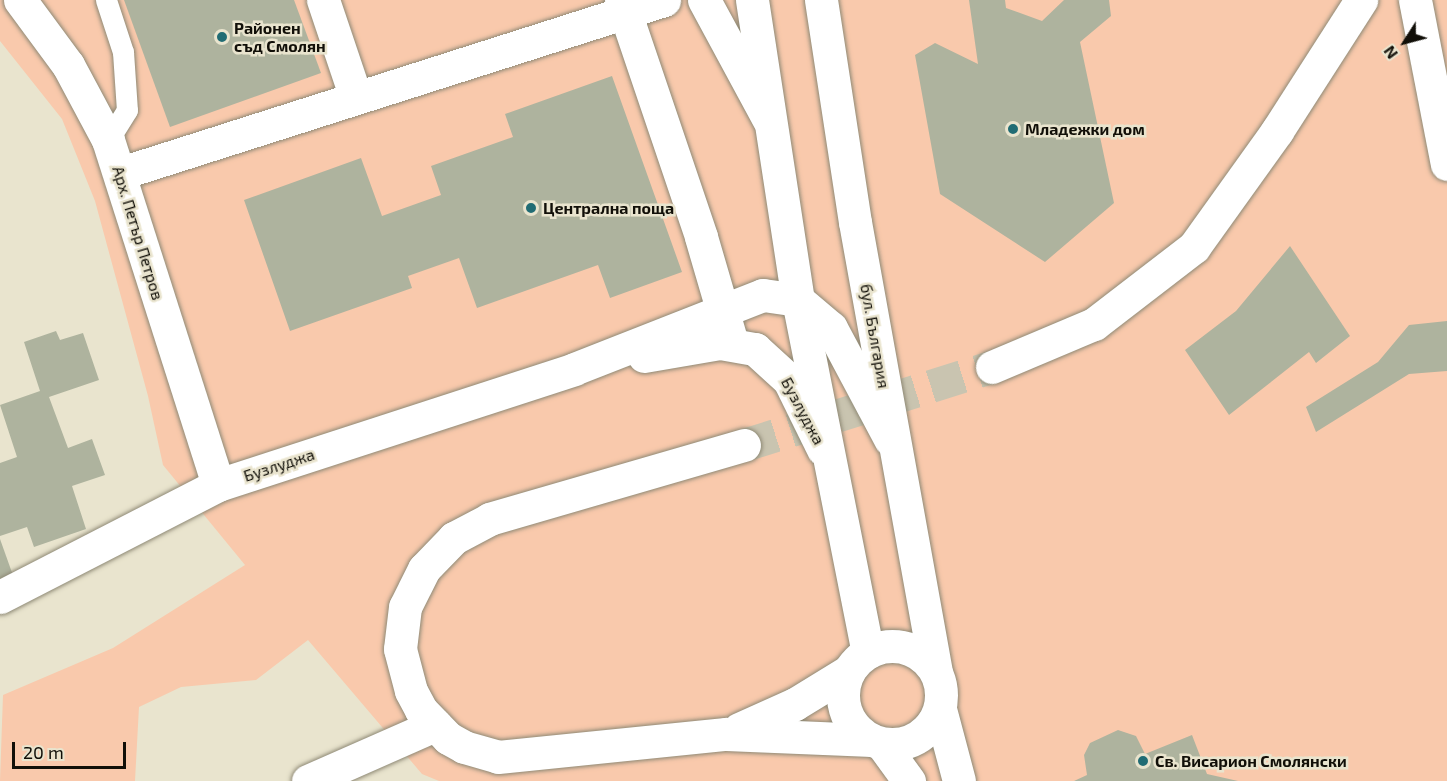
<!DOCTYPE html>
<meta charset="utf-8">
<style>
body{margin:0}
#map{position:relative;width:1447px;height:781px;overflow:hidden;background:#e9e4ce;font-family:"Exo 2",sans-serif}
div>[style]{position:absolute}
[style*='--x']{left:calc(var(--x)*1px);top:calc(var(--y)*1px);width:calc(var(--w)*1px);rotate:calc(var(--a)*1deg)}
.green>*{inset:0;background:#f9c9ac}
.building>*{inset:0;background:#aeb39e}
.street-tunnel>*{height:33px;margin-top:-16.5px;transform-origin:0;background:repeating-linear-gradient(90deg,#c9c4b0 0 33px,transparent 0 49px)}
.roads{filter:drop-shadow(0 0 2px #8e8975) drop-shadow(0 0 2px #8e8975)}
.lane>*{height:21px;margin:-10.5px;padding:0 10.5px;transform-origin:10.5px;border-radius:10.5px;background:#fff}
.street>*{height:33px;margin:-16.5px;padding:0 16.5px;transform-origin:16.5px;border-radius:16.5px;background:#fff}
.secondary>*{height:33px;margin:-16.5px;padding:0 16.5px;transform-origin:16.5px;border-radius:16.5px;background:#fff}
.secondary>.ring{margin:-16.5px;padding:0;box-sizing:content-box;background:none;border:33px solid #fff;border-radius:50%}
.dots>*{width:16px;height:16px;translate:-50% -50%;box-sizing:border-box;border:3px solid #e9e4ce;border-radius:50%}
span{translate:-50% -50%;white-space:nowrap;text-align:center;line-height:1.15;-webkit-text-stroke:5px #e9e4ce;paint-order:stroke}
.poi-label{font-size:16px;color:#110f08;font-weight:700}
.left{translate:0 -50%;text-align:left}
.street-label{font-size:16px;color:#110f08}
.north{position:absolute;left:1375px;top:12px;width:60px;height:60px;-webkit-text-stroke:4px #e9e4ce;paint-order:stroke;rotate:234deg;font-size:16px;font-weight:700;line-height:24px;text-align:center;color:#110f08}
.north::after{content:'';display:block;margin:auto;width:21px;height:27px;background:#110f08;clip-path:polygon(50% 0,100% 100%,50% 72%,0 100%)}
.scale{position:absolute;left:12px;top:742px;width:114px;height:27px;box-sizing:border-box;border:3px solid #110f08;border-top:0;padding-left:8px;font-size:18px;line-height:21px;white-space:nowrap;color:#110f08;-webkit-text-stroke:4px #e9e4ce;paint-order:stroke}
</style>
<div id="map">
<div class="green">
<i style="clip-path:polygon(0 0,1447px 0,1447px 781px,439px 781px,422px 774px,308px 640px,256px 680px,181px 687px,139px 707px,135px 781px,0 781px,3px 695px,113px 648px,245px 565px,163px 465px,148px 396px,95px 201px,62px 119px,0 41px)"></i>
</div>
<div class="building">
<i style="clip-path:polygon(124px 0,294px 0,321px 73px,170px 127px)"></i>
<i style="clip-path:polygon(969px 0,1005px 0,1006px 8px,1042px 21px,1064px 0,1109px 0,1111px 16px,1080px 42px,1114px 203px,1045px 262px,940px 194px,915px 55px,935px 43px,978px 64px)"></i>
<i style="clip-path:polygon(612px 76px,682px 272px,610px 298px,598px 265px,477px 308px,459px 258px,408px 276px,412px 288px,290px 331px,244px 200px,361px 158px,382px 216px,441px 195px,431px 166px,513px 137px,505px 114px)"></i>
<i style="clip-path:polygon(1290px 246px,1350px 336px,1316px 363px,1309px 352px,1229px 415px,1185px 350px,1236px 311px)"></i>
<i style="clip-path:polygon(1447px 321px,1447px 371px,1409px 374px,1316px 432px,1306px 407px,1378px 362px,1409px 325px)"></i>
<i style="clip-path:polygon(56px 331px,60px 340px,83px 333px,99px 380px,49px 397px,68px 448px,92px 439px,105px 475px,72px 486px,86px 529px,34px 547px,27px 527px,0 536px,0 463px,17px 457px,0 405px,40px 391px,24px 342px)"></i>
<i style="clip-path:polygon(0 539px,15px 581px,0 586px)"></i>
<i style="clip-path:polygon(1118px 730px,1136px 736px,1145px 754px,1192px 735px,1207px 774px,1238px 781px,1074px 781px,1087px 775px,1084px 755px,1090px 743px)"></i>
</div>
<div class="street-tunnel">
<i style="--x:744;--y:445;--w:260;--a:-17.5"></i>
</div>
<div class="roads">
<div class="lane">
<i style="--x:106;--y:0;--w:55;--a:71.9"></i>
<i style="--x:123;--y:52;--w:58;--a:86.1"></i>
<i style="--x:127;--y:110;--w:36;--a:122"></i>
</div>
<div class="street">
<i style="--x:20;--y:0;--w:81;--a:53.6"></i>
<i style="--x:68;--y:65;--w:85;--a:61.9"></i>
<i style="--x:108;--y:140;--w:362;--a:72.3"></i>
<i style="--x:323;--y:0;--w:103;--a:71.4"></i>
<i style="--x:621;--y:0;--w:250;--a:71.3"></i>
<i style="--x:701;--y:237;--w:110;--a:73.7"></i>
<i style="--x:704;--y:0;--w:136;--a:61.6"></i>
<i style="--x:1415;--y:0;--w:167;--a:79"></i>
<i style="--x:121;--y:173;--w:570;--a:-17.67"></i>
<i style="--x:644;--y:356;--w:77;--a:-9.7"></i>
<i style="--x:720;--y:343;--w:36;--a:10"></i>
<i style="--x:755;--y:349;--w:46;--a:42.4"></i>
<i style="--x:789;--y:380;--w:77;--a:63.8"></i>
<i style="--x:992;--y:367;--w:111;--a:-22.9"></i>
<i style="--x:1094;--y:324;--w:126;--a:-37.6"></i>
<i style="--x:1194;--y:247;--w:143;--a:-54.4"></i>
<i style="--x:1277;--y:131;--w:156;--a:-57.3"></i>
<i style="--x:744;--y:445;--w:265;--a:163.8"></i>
<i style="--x:490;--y:519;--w:41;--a:152.2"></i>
<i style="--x:454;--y:538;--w:43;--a:134.1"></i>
<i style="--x:424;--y:569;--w:42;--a:116.6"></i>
<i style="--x:405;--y:607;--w:42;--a:96.8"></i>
<i style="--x:400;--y:649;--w:43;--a:75.3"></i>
<i style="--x:411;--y:691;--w:21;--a:62"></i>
<i style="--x:421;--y:710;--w:39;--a:46"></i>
<i style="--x:448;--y:738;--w:18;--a:29"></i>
<i style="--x:464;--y:747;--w:35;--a:16"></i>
<i style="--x:498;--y:757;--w:229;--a:-5.8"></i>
<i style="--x:726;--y:734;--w:146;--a:2.4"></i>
<i style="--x:0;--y:597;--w:245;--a:-27.2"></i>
<i style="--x:218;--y:485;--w:374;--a:-18"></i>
<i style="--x:574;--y:369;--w:203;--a:-21.4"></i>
<i style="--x:763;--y:295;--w:35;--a:8"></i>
<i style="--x:798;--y:300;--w:43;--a:40.3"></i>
<i style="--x:831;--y:328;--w:126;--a:62"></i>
<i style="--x:739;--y:729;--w:61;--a:-24.1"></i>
<i style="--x:795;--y:704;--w:63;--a:-31.4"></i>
<i style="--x:308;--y:781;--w:139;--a:-23.8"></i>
</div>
<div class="secondary">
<i style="--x:752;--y:0;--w:304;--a:81.3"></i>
<i style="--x:798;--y:300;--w:359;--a:78.8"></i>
<i style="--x:821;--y:0;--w:225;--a:81.3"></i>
<i style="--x:855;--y:222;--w:457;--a:79.8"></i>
<i class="ring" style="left:843px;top:646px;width:65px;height:65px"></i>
<i style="--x:940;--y:709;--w:74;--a:75.2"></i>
<i style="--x:882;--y:744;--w:46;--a:53.9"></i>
</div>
</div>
<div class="dots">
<i style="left:222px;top:37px;background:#216c74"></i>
<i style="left:1013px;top:129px;background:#216c74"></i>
<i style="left:531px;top:208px;background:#216c74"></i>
<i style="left:1143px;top:761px;background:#216c74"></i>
</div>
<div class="poi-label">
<span class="left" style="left:234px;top:37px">Районен<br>съд Смолян</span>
<span class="left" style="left:1025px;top:129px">Младежки дом</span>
<span class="left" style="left:543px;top:208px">Централна поща</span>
<span class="left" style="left:1155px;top:761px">Св. Висарион Смолянски</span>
</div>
<div class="street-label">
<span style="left:138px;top:233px;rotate:73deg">Арх. Петър Петров</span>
<span style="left:875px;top:336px;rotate:80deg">бул. България</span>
<span style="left:803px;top:411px;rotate:62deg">Бузлуджа</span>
<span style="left:279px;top:465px;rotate:-18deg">Бузлуджа</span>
</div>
<div class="north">N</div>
<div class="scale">20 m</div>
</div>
